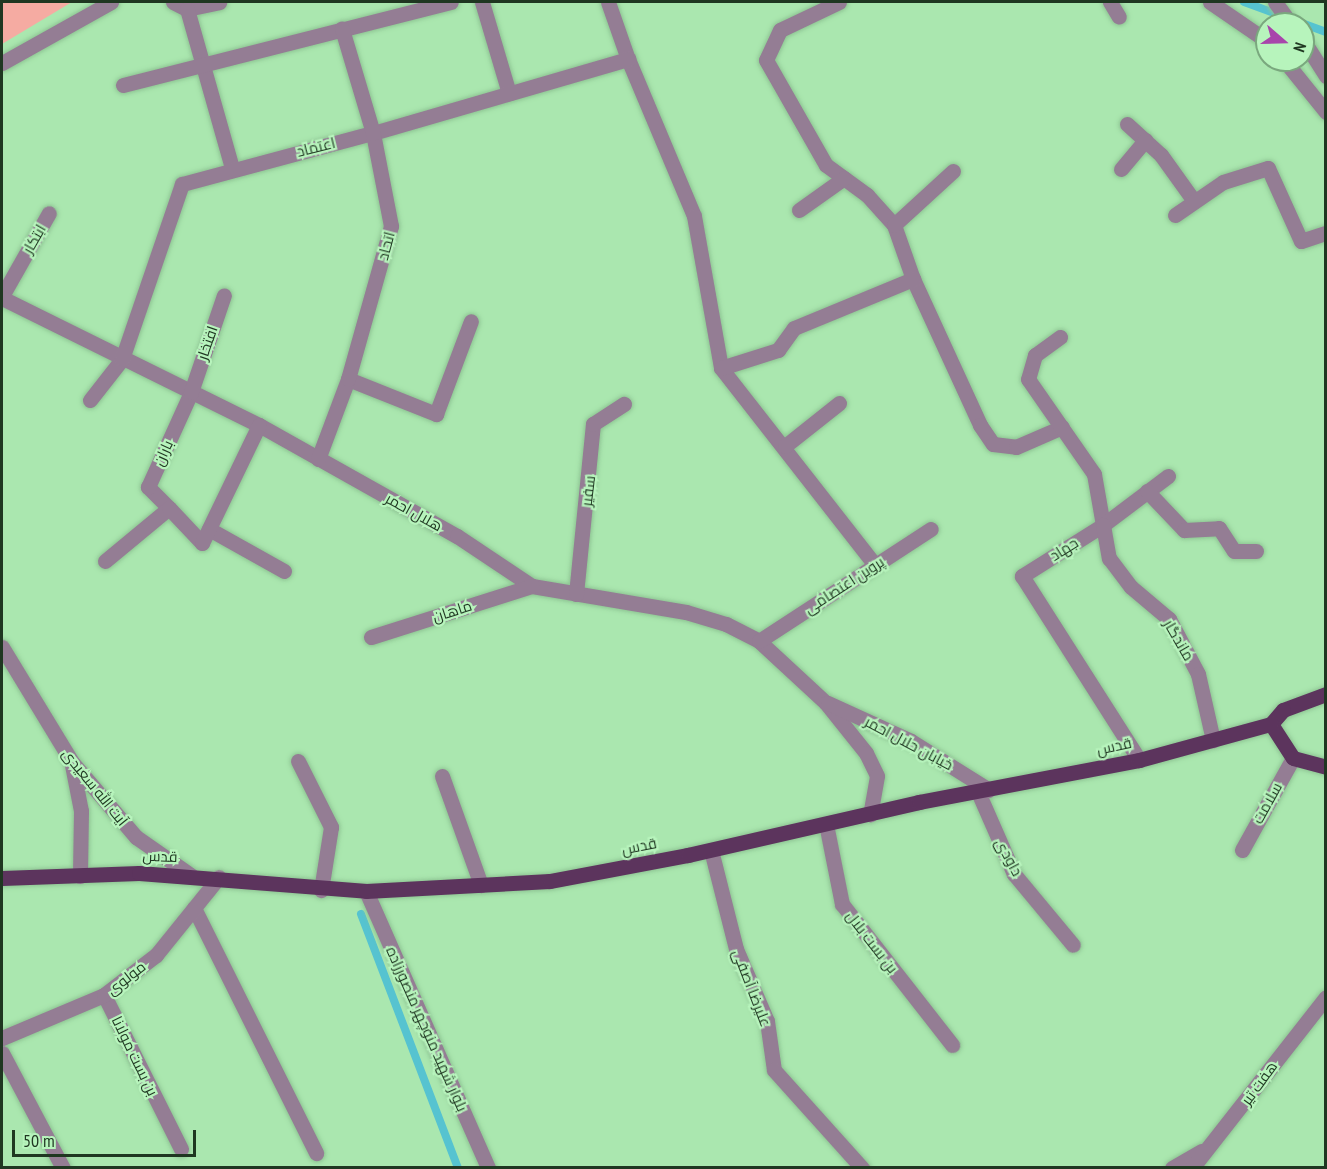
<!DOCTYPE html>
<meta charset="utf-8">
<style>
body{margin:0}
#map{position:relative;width:1327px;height:1169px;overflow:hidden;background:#aae7af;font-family:"PT Sans Narrow",Cairo,sans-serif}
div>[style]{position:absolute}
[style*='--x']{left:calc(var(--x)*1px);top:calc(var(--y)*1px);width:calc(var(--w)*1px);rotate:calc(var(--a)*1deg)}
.green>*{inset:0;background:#f5aba2}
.stream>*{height:8px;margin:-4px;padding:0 4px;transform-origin:4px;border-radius:4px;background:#56c3d0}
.roads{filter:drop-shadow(0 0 2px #8ec493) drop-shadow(0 0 2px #8ec493)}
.minor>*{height:15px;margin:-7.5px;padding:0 7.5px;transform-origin:7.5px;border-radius:7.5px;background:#947d94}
.major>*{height:15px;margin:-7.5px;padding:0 7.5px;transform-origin:7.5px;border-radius:7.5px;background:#5c345d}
span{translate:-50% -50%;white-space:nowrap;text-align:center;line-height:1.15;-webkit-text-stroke:4.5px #b7f4bc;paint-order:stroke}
.street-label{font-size:15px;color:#1f3721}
.frame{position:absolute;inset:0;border:3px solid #1f3721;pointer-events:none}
.north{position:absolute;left:1255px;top:12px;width:60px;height:60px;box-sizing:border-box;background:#b7f4bc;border:2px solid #7aa87e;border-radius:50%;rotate:110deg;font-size:16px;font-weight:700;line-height:24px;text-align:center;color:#1f3721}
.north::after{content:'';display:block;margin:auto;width:21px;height:27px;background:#a845ab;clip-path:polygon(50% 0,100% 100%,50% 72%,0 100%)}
.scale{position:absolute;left:12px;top:1130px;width:184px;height:27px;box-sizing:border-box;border:3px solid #1f3721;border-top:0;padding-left:8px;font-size:18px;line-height:21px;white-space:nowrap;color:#1f3721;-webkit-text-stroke:4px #b7f4bc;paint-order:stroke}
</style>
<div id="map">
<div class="green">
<i style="clip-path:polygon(2px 2px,72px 2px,2px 44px)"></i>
</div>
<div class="stream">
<i style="--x:1244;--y:2;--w:87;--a:20.1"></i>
<i style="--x:361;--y:914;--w:272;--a:69.1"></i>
</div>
<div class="roads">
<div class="minor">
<i style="--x:173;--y:2;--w:16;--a:27"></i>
<i style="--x:187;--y:9;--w:33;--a:-12"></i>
<i style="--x:482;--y:2;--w:95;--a:73.5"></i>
<i style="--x:608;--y:2;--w:60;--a:70.7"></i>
<i style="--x:628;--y:59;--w:170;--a:67.2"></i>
<i style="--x:694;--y:216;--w:154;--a:79.9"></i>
<i style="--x:721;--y:368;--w:249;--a:52"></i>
<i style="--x:839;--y:2;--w:65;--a:154.6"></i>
<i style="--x:780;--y:30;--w:33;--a:115"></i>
<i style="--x:766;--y:60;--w:121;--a:60.3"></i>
<i style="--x:826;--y:165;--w:51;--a:36.2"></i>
<i style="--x:867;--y:195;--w:40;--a:48"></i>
<i style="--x:894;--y:225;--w:57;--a:70.6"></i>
<i style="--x:913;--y:279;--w:161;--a:65.3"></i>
<i style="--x:980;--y:425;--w:23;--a:56"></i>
<i style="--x:993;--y:444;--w:23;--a:7"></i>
<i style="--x:1016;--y:447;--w:50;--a:-23.5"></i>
<i style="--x:1110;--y:2;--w:17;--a:59"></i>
<i style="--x:1210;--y:2;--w:69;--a:34.4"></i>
<i style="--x:1275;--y:2;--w:27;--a:54"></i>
<i style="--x:187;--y:9;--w:165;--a:74.2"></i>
<i style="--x:1303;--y:40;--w:43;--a:57.4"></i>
<i style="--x:1284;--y:60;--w:67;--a:51.1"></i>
<i style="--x:2;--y:63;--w:125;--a:-29.2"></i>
<i style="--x:123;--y:85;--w:338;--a:-14.2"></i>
<i style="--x:1127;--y:124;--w:46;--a:42.4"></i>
<i style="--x:1161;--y:155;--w:57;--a:54.3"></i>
<i style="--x:1121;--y:169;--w:38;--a:-50"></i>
<i style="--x:799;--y:210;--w:55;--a:-35.4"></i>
<i style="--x:1175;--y:215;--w:58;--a:-34.5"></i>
<i style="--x:1223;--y:182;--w:47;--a:-17.3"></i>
<i style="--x:1268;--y:168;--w:80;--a:65.7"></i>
<i style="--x:1301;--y:241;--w:26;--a:-18"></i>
<i style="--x:894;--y:225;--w:80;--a:-42.5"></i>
<i style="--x:2;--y:296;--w:95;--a:-60.5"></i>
<i style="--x:2;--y:298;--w:287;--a:26.3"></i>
<i style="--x:259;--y:425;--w:227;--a:29.3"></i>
<i style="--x:457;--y:536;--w:90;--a:33.7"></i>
<i style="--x:532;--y:586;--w:156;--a:9.6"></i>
<i style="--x:686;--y:612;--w:42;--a:16.7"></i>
<i style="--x:726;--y:624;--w:37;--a:27"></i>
<i style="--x:759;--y:641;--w:91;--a:42.8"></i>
<i style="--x:826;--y:703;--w:64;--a:51.3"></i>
<i style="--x:866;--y:753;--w:25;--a:64"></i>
<i style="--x:877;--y:776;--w:39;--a:100"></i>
<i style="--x:1060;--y:337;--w:31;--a:144"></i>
<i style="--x:1035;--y:355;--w:25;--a:106"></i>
<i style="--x:1028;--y:379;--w:116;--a:55.2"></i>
<i style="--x:1094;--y:474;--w:52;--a:80"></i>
<i style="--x:1103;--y:525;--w:96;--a:147.8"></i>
<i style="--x:1022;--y:576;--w:218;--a:57.5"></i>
<i style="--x:721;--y:368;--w:60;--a:-17.5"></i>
<i style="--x:778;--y:350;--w:27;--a:-54"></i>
<i style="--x:794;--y:328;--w:129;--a:-22.4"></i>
<i style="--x:348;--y:379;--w:95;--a:21.7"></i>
<i style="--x:436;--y:414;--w:99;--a:-69.4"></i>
<i style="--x:90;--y:400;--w:52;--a:-52"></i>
<i style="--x:122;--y:359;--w:185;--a:-71.1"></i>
<i style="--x:182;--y:184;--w:198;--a:-15"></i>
<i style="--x:373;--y:133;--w:266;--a:-16.2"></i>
<i style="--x:785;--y:446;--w:69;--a:-38.5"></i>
<i style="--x:318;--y:459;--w:85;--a:-69.4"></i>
<i style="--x:348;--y:379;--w:159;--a:-74.3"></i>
<i style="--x:391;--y:226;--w:95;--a:-101"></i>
<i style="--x:373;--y:133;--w:109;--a:-106.6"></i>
<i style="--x:1168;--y:476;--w:81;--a:143"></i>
<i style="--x:1103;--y:525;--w:34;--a:80"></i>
<i style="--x:1109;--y:558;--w:36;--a:53"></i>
<i style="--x:1131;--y:587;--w:50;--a:40.1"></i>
<i style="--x:1169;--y:619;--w:62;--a:62.2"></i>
<i style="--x:1198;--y:674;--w:68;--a:77.2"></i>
<i style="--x:1147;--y:491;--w:54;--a:46.5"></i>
<i style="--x:1184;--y:530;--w:35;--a:-3"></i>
<i style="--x:1219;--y:528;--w:27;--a:57"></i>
<i style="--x:1234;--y:551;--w:22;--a:0"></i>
<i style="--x:169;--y:508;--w:30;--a:-135"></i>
<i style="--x:148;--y:487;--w:104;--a:-65.6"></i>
<i style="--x:191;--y:392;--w:102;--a:-71.2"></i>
<i style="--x:209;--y:529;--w:86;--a:29.2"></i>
<i style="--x:105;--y:561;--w:83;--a:-39.6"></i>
<i style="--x:169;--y:508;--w:48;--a:46.7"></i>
<i style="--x:202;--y:543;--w:131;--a:-64.2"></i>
<i style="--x:576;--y:594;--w:171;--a:-84.3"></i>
<i style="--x:593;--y:424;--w:37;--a:-33"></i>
<i style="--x:371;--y:637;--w:169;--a:-17.6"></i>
<i style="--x:759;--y:641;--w:205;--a:-33.1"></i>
<i style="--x:2;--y:647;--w:135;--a:58.7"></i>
<i style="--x:72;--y:762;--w:99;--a:49.5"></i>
<i style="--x:136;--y:837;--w:68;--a:34.9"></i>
<i style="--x:828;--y:703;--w:91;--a:24.6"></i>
<i style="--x:911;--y:741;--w:92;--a:32.1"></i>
<i style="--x:298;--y:761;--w:74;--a:63.4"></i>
<i style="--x:331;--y:827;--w:64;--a:99"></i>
<i style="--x:72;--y:765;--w:47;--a:78.9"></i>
<i style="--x:81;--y:811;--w:65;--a:90.9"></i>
<i style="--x:442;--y:776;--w:116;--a:70.3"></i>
<i style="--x:978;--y:792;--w:90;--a:66.3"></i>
<i style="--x:1014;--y:874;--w:92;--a:50.3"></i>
<i style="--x:826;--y:824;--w:82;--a:78.7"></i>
<i style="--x:842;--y:904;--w:179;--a:52"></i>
<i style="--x:711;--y:850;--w:102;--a:75.8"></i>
<i style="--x:736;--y:949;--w:78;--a:66.7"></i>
<i style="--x:767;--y:1021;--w:49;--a:81.9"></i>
<i style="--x:774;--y:1070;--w:132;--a:48.1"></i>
<i style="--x:1242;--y:850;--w:105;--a:-61"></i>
<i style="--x:366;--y:891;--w:303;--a:66.2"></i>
<i style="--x:194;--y:908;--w:274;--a:63.5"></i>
<i style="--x:104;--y:995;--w:172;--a:63.4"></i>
<i style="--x:2;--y:1038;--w:111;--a:-22.9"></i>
<i style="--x:104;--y:995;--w:66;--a:-37.6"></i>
<i style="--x:156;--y:955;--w:100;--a:-51.1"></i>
<i style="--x:2;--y:1053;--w:130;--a:62.1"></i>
<i style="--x:1172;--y:1168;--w:34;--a:-30"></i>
<i style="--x:1192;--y:1168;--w:217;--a:-51.9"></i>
</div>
<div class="major">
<i style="--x:1326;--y:694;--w:46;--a:159.6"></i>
<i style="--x:1283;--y:710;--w:18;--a:131"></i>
<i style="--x:1271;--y:724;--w:40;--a:57.1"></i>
<i style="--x:1293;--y:758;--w:34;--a:15"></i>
<i style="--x:2;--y:878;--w:137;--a:-2.1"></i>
<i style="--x:139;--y:873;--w:228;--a:4.5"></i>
<i style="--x:366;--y:891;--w:184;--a:-3.1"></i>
<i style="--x:550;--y:881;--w:140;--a:-10.7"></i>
<i style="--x:688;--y:855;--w:237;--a:-12.9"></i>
<i style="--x:919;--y:802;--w:224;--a:-10.8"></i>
<i style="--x:1139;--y:760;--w:137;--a:-15.3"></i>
</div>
</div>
<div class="street-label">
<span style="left:316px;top:147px;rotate:-14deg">اعتماد</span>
<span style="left:34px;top:239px;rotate:-60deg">ابتکار</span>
<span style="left:386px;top:246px;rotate:-75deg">اتحاد</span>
<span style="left:207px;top:343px;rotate:-71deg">افتخار</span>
<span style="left:163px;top:453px;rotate:-66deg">باران</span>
<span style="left:588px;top:491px;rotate:-83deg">سفیر</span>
<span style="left:414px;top:512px;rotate:29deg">هلال احمر</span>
<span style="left:1064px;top:549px;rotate:-32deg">جهاد</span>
<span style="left:844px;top:585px;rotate:-33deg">پروین اعتصامی</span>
<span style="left:452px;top:611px;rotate:-18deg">ماهان</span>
<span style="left:1179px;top:640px;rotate:60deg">ماندگار</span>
<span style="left:909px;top:743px;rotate:28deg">خیابان حلال احمر</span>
<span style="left:1114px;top:746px;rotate:-12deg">قدس</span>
<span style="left:95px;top:787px;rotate:51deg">آیت الله سعیدی</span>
<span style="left:1267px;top:803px;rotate:-61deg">سلامت</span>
<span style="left:639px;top:846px;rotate:-11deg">قدس</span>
<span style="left:160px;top:856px;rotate:2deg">قدس</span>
<span style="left:1009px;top:857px;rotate:62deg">داودی</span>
<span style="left:872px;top:942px;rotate:52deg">بن بست بلال</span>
<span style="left:126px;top:978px;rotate:-38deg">مولوی</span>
<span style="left:752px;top:988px;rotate:69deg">علیرضا آصفی</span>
<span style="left:427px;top:1029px;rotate:66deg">بلوار شهید منوچهر منصورزاده</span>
<span style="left:135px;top:1056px;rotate:64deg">بن بست مولانا</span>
<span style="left:1259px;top:1083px;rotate:-54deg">هفت تیر</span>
</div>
<div class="frame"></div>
<div class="north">N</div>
<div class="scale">50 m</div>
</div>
